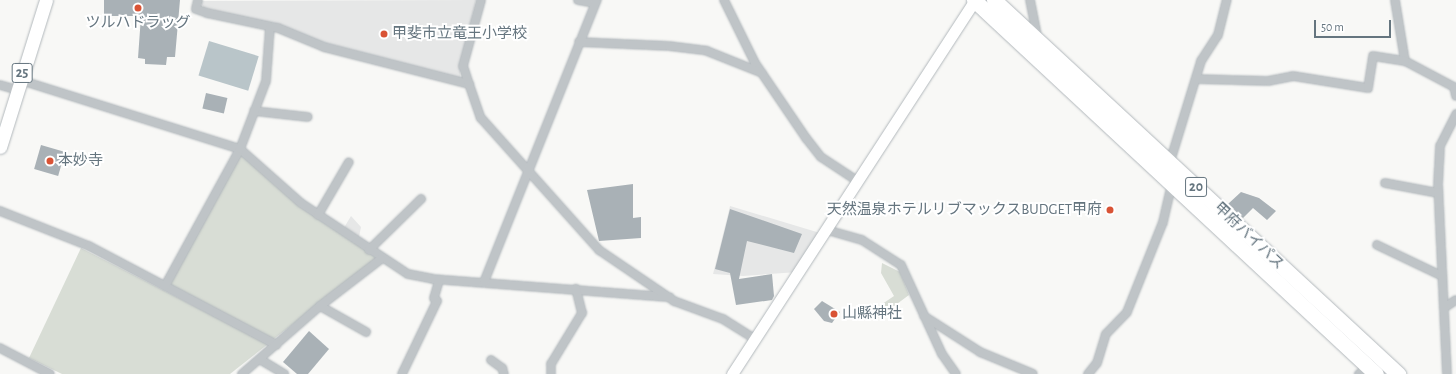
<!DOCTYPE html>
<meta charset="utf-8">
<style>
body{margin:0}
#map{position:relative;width:1456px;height:374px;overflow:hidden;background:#f8f8f6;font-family:"Alegreya Sans","Noto Sans JP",sans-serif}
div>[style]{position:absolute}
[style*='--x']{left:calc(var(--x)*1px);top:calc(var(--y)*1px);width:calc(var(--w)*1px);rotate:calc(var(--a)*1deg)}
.built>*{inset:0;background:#e6e7e7}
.green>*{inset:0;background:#d8ddd5}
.water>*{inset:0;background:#b9c5c9;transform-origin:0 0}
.building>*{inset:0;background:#a9b1b6;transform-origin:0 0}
.roads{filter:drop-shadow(0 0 1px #b2b8bc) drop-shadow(0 0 1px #b2b8bc)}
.street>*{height:8px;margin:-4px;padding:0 4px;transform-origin:4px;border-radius:4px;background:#bfc4c7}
.secondary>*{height:11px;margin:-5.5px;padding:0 5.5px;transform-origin:5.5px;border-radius:5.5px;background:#fff}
.primary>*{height:13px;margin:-6.5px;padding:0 6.5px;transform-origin:6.5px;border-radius:6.5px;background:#fff}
.highway>*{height:15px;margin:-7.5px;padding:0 7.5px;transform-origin:7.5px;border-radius:7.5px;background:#fff}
.dots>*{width:11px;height:11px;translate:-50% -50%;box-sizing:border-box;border:2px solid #fff;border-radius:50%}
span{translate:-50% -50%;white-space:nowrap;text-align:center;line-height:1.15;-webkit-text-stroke:4px #fff;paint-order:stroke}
.shield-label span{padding:1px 3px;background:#fff;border:1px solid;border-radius:3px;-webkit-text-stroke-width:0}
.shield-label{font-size:14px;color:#65757f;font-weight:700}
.poi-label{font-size:15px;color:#65757f}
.left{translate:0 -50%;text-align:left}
.right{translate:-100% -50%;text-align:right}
.street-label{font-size:15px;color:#65757f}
.scale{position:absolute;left:1314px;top:20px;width:77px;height:18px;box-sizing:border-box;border:2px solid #65757f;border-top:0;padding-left:5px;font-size:12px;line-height:14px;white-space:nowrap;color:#65757f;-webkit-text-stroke:3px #fff;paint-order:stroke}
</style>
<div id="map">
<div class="built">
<i style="clip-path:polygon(476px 0,460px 65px,460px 78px,322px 42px,279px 26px,204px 8px,200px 1px)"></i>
<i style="clip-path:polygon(730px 206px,820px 233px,798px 272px,743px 276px,713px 274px)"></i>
<i style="clip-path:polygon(351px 216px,361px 227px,359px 237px,342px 231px)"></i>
</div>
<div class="green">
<i style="clip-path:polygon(240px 151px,378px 259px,271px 341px,167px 285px)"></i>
<i style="clip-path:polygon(81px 248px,268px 344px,230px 374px,62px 374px,29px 358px)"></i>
<i style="clip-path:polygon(882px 263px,900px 272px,909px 295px,878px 318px,866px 319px,866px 315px,894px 296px,881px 273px)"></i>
</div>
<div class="water">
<i style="left:209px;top:41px;width:52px;height:36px;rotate:17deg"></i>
</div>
<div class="building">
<i style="clip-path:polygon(104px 0,180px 0,175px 57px,167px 57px,166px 65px,145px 64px,145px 59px,138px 58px,141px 16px,104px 16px)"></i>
<i style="left:206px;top:93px;width:22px;height:16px;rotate:13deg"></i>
<i style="left:41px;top:145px;width:25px;height:25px;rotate:16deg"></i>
<i style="clip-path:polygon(633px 184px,633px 218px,641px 217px,641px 238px,599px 241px,587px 190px)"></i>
<i style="clip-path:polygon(1241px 192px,1259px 198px,1276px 211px,1267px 220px,1253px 208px,1243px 218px,1228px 204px)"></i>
<i style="clip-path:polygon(730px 209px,802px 234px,794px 253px,747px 241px,739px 279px,772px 274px,774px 296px,772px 300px,736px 305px,730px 273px,715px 269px)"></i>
<i style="clip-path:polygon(822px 301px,840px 312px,832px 323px,824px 321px,814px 309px)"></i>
<i style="clip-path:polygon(309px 331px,329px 349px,308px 374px,297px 374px,283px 362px)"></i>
</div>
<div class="roads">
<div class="street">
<i style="--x:198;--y:0;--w:9;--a:103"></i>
<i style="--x:196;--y:9;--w:12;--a:20"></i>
<i style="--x:207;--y:13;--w:73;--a:11.9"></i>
<i style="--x:278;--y:28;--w:50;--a:22.4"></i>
<i style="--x:324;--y:47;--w:150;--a:14.3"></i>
<i style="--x:469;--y:84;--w:19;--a:-108"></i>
<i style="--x:463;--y:66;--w:68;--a:-74.7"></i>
<i style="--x:578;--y:0;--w:17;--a:10"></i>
<i style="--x:724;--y:0;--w:70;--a:63.8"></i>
<i style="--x:755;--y:63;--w:91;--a:55.8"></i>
<i style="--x:806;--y:138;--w:24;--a:52"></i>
<i style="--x:821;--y:157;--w:42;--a:33.3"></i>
<i style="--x:1030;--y:0;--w:41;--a:78.7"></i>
<i style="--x:1395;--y:0;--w:62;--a:80.7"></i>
<i style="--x:1405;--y:61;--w:55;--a:28"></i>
<i style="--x:1454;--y:87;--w:9;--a:77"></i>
<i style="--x:579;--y:42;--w:90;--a:2.5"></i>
<i style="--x:669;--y:46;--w:38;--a:7"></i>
<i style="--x:707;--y:51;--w:59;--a:21.8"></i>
<i style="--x:1196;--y:79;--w:72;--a:1.6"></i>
<i style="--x:1268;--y:81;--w:25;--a:-11"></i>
<i style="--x:1293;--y:76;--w:76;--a:9.1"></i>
<i style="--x:1368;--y:88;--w:32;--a:-81"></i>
<i style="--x:1373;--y:56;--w:32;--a:9"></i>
<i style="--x:20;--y:80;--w:231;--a:17.4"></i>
<i style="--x:240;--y:149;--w:81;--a:41.5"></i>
<i style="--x:301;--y:203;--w:128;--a:33.6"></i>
<i style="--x:408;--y:274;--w:25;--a:11"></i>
<i style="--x:433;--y:279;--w:237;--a:4.4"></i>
<i style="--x:469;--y:84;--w:36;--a:71"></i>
<i style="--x:481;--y:118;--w:177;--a:48.2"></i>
<i style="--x:599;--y:250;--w:91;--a:34.2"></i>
<i style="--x:674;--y:301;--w:52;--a:20.2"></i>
<i style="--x:723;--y:319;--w:36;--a:32"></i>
<i style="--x:0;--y:85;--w:18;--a:16"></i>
<i style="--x:254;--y:111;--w:54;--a:6.3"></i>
<i style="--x:1170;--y:162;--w:106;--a:-72.9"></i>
<i style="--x:1201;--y:61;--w:31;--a:-57"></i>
<i style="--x:1218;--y:35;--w:36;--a:-76"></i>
<i style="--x:1385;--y:183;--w:54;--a:10.7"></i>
<i style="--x:0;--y:211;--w:96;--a:21.5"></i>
<i style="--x:89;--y:246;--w:212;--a:27.8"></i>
<i style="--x:318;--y:215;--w:61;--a:-59.7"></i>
<i style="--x:827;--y:230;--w:36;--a:16"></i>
<i style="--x:862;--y:240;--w:46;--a:32.7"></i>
<i style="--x:901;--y:265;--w:98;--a:65.3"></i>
<i style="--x:942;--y:354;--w:24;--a:55"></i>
<i style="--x:1377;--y:245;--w:72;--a:25.5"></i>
<i style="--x:369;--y:250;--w:73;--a:-44.4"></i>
<i style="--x:484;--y:282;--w:304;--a:-68.2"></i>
<i style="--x:165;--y:286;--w:156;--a:-61.3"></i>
<i style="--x:240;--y:149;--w:73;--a:-69.1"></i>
<i style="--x:266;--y:81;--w:54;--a:-85.8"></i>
<i style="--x:320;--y:306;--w:53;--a:29.5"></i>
<i style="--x:1444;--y:308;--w:14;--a:-34"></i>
<i style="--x:924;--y:316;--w:67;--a:32.7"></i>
<i style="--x:980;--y:352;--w:57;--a:22.5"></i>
<i style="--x:0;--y:348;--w:56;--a:27.5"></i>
<i style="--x:261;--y:360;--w:27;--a:31"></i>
<i style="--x:491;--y:360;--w:14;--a:36"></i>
<i style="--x:502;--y:368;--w:6;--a:72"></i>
<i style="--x:242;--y:374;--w:103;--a:-41.1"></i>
<i style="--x:320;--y:306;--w:77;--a:-37.6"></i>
<i style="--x:402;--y:374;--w:81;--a:-64.4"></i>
<i style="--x:437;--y:301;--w:4;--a:-135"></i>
<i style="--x:434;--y:298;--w:19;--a:-74"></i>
<i style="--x:551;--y:374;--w:10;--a:-90"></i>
<i style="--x:551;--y:364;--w:60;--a:-58.7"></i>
<i style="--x:582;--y:313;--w:25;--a:-104"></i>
<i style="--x:1088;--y:374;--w:14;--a:-51"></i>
<i style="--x:1097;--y:363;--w:30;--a:-73"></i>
<i style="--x:1106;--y:334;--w:30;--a:-46"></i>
<i style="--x:1127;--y:312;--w:97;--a:-68.2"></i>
<i style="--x:1163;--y:222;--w:39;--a:-77"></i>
<i style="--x:1359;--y:374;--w:13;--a:-39"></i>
<i style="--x:1447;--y:374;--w:189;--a:-92.7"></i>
<i style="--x:1438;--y:185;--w:39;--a:-87"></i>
<i style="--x:1440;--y:146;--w:36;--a:-63"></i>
</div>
<div class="secondary">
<i style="--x:732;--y:374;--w:446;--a:-57"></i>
</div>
<div class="primary">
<i style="--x:0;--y:147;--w:154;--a:-72.6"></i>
</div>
<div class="highway">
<i style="--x:974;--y:0;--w:549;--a:42.93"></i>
<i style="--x:994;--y:0;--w:551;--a:42.79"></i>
</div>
</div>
<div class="dots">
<i style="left:138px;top:8px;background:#d95335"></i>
<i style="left:384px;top:34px;background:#d95335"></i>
<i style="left:50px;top:161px;background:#d95335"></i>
<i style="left:1110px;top:210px;background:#d95335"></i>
<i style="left:834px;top:314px;background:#d95335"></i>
</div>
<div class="shield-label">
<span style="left:22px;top:73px">25</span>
<span style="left:1196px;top:187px">20</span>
</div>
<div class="poi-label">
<span style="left:138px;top:23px">ツルハドラッグ</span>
<span class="left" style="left:392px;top:34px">甲斐市立竜王小学校</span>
<span class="left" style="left:58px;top:161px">本妙寺</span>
<span class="right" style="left:1102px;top:210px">天然温泉ホテルリブマックスBUDGET甲府</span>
<span class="left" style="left:842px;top:314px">山縣神社</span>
</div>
<div class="street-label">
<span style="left:1249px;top:236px;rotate:43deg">甲府バイパス</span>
</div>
<div class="scale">50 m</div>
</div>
